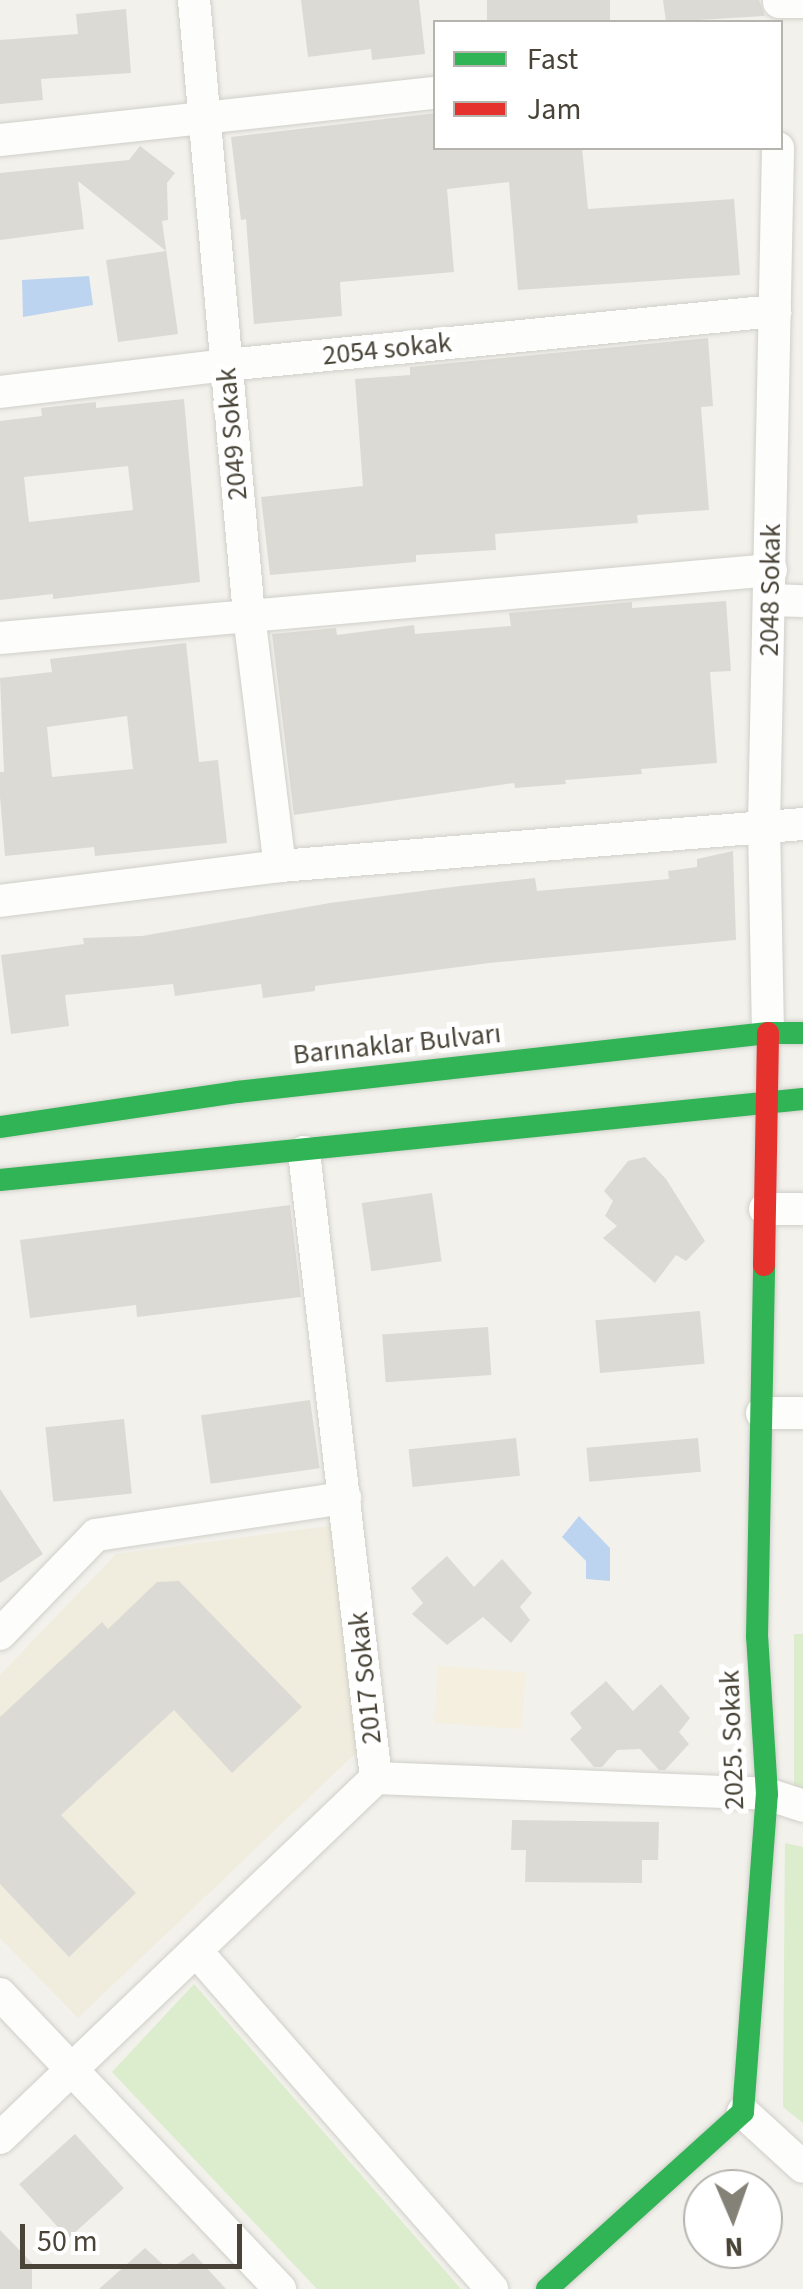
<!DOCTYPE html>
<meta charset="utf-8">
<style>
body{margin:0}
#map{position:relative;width:803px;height:2289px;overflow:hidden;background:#f2f1ec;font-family:"Source Sans 3",sans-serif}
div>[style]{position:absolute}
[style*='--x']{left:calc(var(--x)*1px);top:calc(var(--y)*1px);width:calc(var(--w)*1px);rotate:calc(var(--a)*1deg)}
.commercial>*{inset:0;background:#f4efdf;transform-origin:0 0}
.education>*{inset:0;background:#f0edde}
.green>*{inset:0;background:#dbedcc;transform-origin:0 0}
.water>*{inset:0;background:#bcd4f0}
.building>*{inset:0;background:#dcdad4;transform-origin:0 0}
.roads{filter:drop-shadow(0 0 2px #d0cfc9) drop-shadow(0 0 2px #d0cfc9)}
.street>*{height:32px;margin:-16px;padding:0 16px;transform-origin:16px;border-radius:16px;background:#fdfdfc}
.fast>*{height:22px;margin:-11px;padding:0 11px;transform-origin:11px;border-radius:11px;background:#30b455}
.jam>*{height:22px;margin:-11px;padding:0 11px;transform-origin:11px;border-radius:11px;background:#e5322d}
span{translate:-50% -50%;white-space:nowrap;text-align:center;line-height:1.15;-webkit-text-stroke:10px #fff;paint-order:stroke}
.street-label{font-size:28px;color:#494437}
.legend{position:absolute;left:433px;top:20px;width:350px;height:130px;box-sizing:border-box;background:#fff;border:2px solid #b6b4af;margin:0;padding:12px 18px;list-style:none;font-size:30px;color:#494437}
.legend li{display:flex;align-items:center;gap:20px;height:50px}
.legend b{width:50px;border:2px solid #b6b4af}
.north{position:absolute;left:683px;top:2169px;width:100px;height:100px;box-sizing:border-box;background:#fff;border:2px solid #b6b4af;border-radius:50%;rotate:178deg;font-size:28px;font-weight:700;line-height:40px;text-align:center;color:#494437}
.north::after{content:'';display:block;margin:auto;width:35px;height:45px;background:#848176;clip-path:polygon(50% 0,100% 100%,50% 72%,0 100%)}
.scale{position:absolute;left:20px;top:2224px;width:222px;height:45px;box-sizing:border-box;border:5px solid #494437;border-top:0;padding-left:12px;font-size:30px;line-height:35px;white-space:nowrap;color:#494437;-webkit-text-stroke:8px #fff;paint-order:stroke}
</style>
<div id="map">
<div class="commercial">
<i style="left:438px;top:1666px;width:88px;height:57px;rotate:4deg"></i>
</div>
<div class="education">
<i style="clip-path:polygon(336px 1525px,360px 1749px,78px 2018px,0 1938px,0 1675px,116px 1554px)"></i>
</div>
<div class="green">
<i style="left:794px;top:1634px;width:9px;height:155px"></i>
<i style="clip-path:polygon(785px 1843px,803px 1847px,803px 2123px,783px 2107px)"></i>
<i style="clip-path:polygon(194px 1984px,461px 2289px,317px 2289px,112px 2072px)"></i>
</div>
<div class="water">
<i style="clip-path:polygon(89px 276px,93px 305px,23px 317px,22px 280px)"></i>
<i style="clip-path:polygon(579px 1516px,610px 1548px,610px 1581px,586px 1579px,586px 1561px,562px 1537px)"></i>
</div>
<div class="building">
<i style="clip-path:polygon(301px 0,419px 0,425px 54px,372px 60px,371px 49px,308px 57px)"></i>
<i style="left:487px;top:0;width:123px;height:22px"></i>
<i style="clip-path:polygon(663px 0,759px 0,765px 16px,666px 22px)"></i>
<i style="clip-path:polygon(126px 9px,131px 73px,41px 79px,43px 100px,0 104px,0 40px,78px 34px,76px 14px)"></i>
<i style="clip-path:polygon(436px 113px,436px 148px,582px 148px,588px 209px,734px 199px,740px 275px,518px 290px,509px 182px,447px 189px,454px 272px,340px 282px,342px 316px,254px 324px,246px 219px,241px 220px,231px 137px)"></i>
<i style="clip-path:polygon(140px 146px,175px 173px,167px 183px,168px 220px,162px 221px,178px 334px,118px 342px,106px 260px,166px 251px,78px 181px,84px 229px,0 240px,0 173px,129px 160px)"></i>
<i style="clip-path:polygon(708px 338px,713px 406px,701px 407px,709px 510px,637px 515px,638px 523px,495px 534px,496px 550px,416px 555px,416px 562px,270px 575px,261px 497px,363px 486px,355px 379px,410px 375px,410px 367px)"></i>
<i style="clip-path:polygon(evenodd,184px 399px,200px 582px,53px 599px,53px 594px,0 600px,0 421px,42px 416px,41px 408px,96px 402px,96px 408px,184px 399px,128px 466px,133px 510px,29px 522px,24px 477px,128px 466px)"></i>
<i style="clip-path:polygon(726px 601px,731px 671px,710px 672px,717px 763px,641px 769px,642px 774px,565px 780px,566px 784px,515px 788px,514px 783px,294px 815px,272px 634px,336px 628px,337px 635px,414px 625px,415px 634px,511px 626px,509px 613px,632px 602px,632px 608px)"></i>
<i style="clip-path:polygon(evenodd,186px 643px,199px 762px,218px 760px,227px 843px,95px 856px,94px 847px,5px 856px,0 797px,0 772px,4px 772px,0 678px,52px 672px,50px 659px,186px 643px,127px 716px,133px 769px,52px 777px,47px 727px,127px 716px)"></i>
<i style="clip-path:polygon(733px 851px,736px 940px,489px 963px,315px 986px,315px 991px,263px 998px,261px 984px,175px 996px,173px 984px,65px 995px,69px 1026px,11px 1034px,1px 955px,84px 944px,83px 938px,142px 936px,330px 903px,460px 886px,535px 878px,537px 891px,669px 879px,668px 871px,697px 867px,697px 859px)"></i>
<i style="clip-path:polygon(645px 1157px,666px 1179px,705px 1241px,686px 1261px,676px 1255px,655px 1283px,603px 1238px,617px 1226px,605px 1216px,613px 1201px,604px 1191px,628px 1161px)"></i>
<i style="left:432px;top:1193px;width:69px;height:71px;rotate:82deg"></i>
<i style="clip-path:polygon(290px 1205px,301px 1297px,137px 1317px,136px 1305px,30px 1318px,20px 1240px)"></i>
<i style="left:700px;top:1311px;width:53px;height:105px;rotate:85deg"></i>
<i style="left:488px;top:1327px;width:48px;height:106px;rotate:86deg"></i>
<i style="left:310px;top:1400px;width:69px;height:110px;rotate:82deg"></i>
<i style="left:124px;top:1419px;width:75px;height:79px;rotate:84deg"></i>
<i style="left:516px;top:1438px;width:38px;height:108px;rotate:84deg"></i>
<i style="left:698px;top:1438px;width:34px;height:112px;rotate:85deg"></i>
<i style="clip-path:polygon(0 1489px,43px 1554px,0 1583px)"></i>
<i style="clip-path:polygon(447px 1556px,474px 1587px,502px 1559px,532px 1593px,520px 1607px,530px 1620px,511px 1643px,483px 1617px,447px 1645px,412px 1614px,423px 1603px,411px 1588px)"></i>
<i style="clip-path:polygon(179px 1581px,302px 1707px,232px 1773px,174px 1710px,61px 1815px,136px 1893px,69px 1957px,0 1884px,0 1717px,102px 1622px,108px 1629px,157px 1582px)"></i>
<i style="clip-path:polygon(606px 1681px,633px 1711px,661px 1684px,690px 1718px,679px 1732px,689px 1744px,665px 1770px,659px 1770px,640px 1749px,617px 1750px,602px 1767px,594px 1767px,570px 1739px,582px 1728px,570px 1713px)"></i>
<i style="clip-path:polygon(512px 1820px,659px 1822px,658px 1860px,642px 1860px,642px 1883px,525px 1882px,526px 1850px,511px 1850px)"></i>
<i style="left:75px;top:2134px;width:73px;height:75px;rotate:48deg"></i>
<i style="clip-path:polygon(0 2230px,32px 2263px,32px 2289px,0 2289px)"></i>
<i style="clip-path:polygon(145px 2248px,169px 2270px,193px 2253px,226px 2289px,99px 2289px)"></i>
</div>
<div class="roads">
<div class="street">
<i style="--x:194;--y:0;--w:617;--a:84.89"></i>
<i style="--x:249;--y:615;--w:253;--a:83"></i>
<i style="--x:779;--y:2;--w:24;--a:0"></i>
<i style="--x:0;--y:140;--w:439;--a:-6.2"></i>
<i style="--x:0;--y:392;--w:228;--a:-6.8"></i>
<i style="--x:226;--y:365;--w:552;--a:-5.62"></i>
<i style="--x:771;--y:600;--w:32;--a:2"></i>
<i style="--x:0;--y:638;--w:774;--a:-5.04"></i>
<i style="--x:0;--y:901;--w:282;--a:-7.1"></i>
<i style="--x:280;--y:866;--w:525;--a:-4.59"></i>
<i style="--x:768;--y:1033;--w:209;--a:-91.1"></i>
<i style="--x:764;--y:824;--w:676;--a:-88.81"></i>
<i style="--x:304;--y:1152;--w:630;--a:83.44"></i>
<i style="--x:376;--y:1778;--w:391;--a:2.3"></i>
<i style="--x:767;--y:1794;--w:38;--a:18"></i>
<i style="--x:765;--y:1209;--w:38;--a:0"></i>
<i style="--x:762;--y:1413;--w:41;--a:0"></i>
<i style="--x:0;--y:1634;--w:138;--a:-45.9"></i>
<i style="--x:96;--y:1535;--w:252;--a:-8.5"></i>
<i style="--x:197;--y:1952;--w:448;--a:48.8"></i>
<i style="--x:0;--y:1994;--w:407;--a:46.5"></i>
<i style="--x:743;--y:2112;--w:81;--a:42.5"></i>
<i style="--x:0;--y:2138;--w:521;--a:-43.75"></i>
</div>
<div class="fast">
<i style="--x:0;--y:1127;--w:240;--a:-8.4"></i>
<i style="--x:237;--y:1092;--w:534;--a:-6.34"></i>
<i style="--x:768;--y:1033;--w:35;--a:0"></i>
<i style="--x:0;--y:1180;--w:807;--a:-5.76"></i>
<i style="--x:547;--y:2289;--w:264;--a:-42.1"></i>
<i style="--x:743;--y:2112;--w:319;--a:-85.7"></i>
<i style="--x:767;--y:1794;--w:157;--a:-93.6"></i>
<i style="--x:757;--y:1637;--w:372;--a:-88.9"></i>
</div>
<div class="jam">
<i style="--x:764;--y:1265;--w:232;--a:-89"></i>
</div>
</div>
<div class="street-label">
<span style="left:387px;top:349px;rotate:-6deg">2054 sokak</span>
<span style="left:232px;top:434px;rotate:-95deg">2049 Sokak</span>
<span style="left:770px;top:590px;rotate:-89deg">2048 Sokak</span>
<span style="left:397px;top:1044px;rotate:-6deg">Barınaklar Bulvarı</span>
<span style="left:365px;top:1678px;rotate:-96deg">2017 Sokak</span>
<span style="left:732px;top:1740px;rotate:-92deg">2025. Sokak</span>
</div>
<ul class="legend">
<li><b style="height:12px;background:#30b455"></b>Fast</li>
<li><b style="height:12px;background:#e5322d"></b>Jam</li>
</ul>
<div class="north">N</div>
<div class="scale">50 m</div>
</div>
